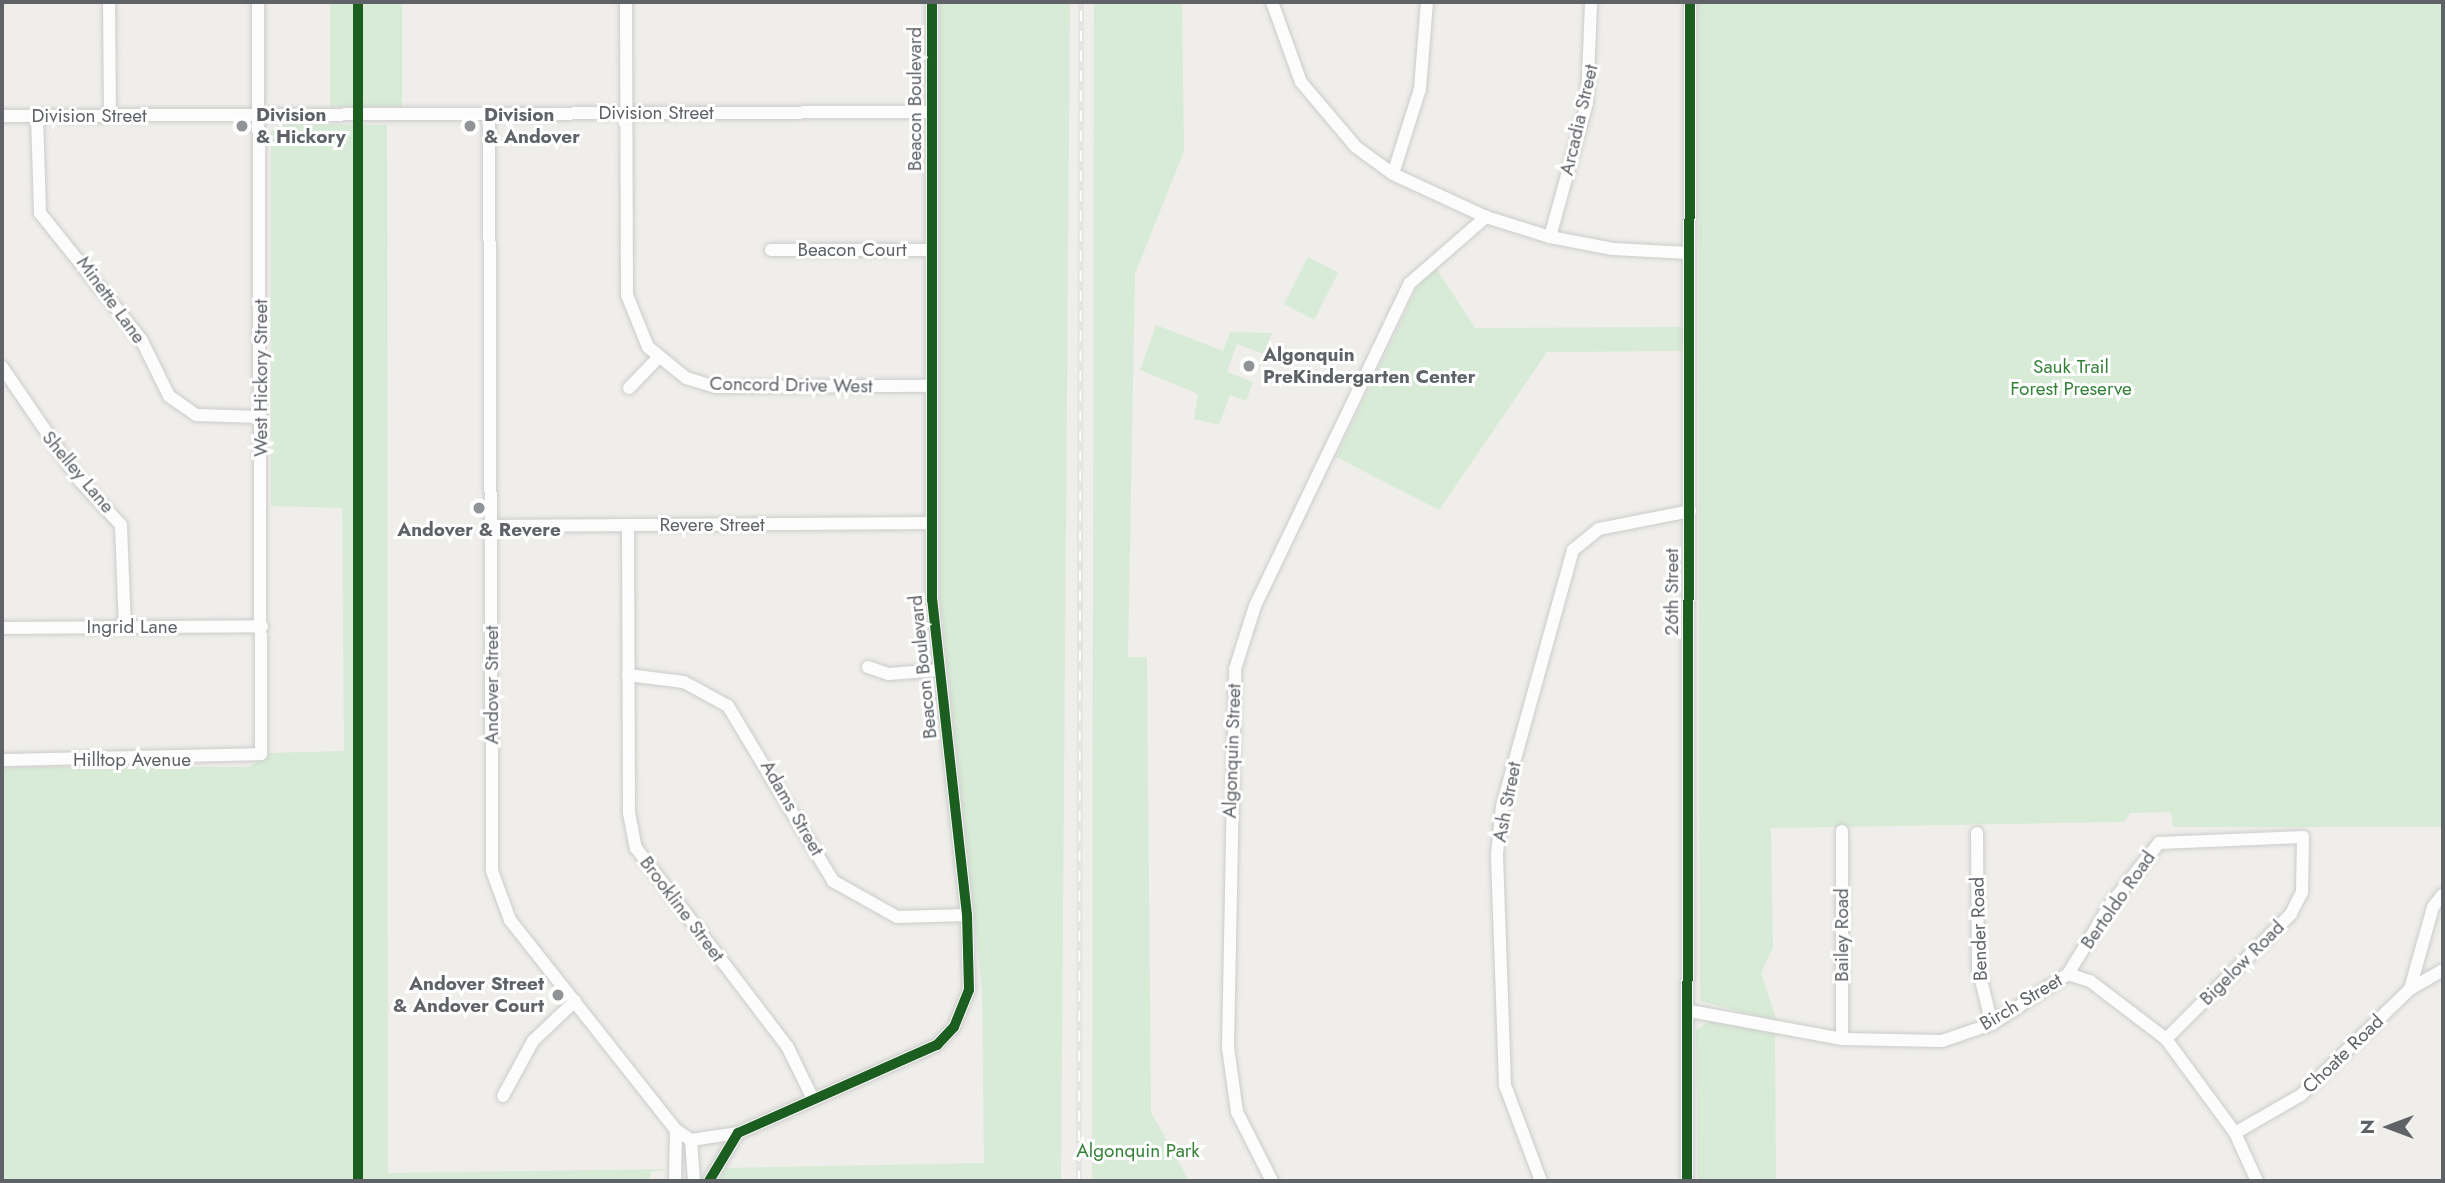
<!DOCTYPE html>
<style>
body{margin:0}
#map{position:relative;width:2445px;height:1183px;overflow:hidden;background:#efeeea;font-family:Jost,sans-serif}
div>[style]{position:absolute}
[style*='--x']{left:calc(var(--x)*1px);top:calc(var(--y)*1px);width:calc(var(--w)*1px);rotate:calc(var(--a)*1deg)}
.green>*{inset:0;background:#d8ebd6;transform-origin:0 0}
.roads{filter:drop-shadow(0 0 2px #cbcccc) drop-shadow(0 0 2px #cbcccc)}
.minor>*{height:12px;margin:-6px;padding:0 6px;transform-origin:6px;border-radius:6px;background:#fdfcfc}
.rail>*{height:6px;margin-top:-3px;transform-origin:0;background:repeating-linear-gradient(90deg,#fff 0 10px,#e4e4e4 0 20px);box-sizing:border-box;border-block:2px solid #e4e4e4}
.cycleway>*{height:10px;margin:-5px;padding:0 5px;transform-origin:5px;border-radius:5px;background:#1b5e20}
.dots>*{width:19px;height:19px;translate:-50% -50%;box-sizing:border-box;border:4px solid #fff;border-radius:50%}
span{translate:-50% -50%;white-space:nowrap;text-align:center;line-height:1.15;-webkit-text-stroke:6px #fff;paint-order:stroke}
.street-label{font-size:19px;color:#5f6368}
.poi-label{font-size:19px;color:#5f6368;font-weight:700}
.left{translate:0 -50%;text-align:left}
.right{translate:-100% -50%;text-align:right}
.park-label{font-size:19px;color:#348238}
.frame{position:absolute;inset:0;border:4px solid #5f6368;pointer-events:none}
.north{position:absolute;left:2354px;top:1092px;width:70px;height:70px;-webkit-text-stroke:5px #fff;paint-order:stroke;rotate:270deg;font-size:19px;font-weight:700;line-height:28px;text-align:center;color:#5f6368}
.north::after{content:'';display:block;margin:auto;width:24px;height:32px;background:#5f6368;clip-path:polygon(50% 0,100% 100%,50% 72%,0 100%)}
</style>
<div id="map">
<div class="green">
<i style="left:330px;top:2px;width:72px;height:105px"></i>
<i style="clip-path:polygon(940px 2px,1070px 2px,1061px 1181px,719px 1181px,724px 1168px,984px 1163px,982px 990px,940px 598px)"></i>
<i style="clip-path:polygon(1094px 2px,1182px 2px,1184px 151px,1135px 274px,1128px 657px,1147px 657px,1151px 1112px,1189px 1181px,1092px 1181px)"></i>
<i style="clip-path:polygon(1698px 2px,2443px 2px,2443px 827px,2173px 827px,2171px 812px,2130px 813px,2124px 822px,1771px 828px,1773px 948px,1761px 973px,1777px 1021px,1700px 1001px)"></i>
<i style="clip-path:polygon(281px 124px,387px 125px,388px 1173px,667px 1169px,651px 1172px,650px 1181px,2px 1181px,2px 767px,249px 767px,269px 753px,344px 751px,342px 508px,271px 506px,271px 131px)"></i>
<i style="left:1308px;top:257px;width:34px;height:53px;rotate:27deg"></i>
<i style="clip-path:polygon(1434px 265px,1475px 328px,1684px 327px,1684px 351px,1547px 352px,1439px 510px,1336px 457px,1418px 286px)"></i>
<i style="clip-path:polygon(1156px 325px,1223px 351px,1230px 332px,1272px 333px,1264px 354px,1237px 344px,1227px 372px,1253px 382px,1246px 401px,1230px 395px,1219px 425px,1194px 419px,1198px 394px,1140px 370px)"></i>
<i style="clip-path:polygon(1710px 1021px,1775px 1034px,1776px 1181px,1698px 1181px,1696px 1030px)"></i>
</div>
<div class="roads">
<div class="minor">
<i style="--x:109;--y:2;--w:114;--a:89.5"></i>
<i style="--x:626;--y:2;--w:293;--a:89.8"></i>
<i style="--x:627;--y:295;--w:56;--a:68"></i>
<i style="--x:648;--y:347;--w:49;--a:39.2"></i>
<i style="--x:686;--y:378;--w:31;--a:17"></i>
<i style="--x:716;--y:387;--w:216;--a:-0.3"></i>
<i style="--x:1272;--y:2;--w:85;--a:70.1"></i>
<i style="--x:1301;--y:82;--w:85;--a:49.8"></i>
<i style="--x:1356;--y:147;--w:46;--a:36.1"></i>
<i style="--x:1393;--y:174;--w:102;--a:24.8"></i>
<i style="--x:1486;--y:217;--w:67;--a:17.4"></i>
<i style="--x:1550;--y:237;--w:64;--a:10.8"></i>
<i style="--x:1613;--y:249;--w:76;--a:3"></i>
<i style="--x:489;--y:114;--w:757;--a:89.77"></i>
<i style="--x:492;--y:871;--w:52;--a:69.8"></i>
<i style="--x:510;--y:920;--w:268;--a:51.7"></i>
<i style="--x:676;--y:1130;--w:18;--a:34"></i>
<i style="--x:691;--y:1140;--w:48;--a:-8.5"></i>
<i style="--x:2;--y:116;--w:930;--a:-0.25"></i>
<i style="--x:37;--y:116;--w:97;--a:88.2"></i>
<i style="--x:40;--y:213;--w:161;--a:51.3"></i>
<i style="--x:141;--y:339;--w:64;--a:63.8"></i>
<i style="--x:169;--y:396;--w:33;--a:35"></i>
<i style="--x:196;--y:415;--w:65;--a:1.8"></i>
<i style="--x:1393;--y:174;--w:89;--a:-72.4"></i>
<i style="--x:1420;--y:89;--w:87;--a:-85.4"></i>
<i style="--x:1550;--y:237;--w:139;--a:-74.6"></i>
<i style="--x:1587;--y:103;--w:101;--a:-87.7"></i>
<i style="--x:771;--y:250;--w:161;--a:0"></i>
<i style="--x:2;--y:367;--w:138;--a:55.6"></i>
<i style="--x:80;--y:481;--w:60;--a:47"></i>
<i style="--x:121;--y:525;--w:103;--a:87.8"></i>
<i style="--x:629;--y:388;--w:42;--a:-46"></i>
<i style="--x:492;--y:526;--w:440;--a:-0.4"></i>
<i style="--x:628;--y:526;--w:287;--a:89.8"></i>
<i style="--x:629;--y:813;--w:36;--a:79"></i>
<i style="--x:636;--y:848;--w:249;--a:52.7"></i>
<i style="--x:787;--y:1046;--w:59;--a:63.9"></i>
<i style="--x:2;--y:628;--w:260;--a:-0.4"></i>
<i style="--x:868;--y:667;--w:21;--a:19"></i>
<i style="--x:888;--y:674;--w:52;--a:-4.4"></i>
<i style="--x:628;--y:675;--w:56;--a:7.1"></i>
<i style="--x:684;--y:682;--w:50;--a:28.6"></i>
<i style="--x:728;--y:706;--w:204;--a:59"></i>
<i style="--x:833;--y:881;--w:73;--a:29.4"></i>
<i style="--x:897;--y:917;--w:70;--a:-1.6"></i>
<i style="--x:2;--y:760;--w:259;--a:-1.3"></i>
<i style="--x:261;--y:754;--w:752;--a:-90.23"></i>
<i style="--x:1842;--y:831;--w:208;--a:90"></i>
<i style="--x:1977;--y:833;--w:135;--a:89.6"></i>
<i style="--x:1978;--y:968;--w:58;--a:76"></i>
<i style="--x:2068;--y:974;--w:23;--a:18"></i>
<i style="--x:2090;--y:981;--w:96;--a:37.3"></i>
<i style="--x:2166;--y:1039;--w:117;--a:53.7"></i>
<i style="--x:2235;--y:1133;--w:53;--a:65.4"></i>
<i style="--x:2410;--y:989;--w:85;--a:-74.3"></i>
<i style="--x:2433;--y:907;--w:16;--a:-52"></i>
<i style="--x:1690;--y:1011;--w:155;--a:10.4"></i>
<i style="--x:1842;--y:1039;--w:100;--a:1.1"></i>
<i style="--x:1942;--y:1041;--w:53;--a:-18.8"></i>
<i style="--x:1992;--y:1024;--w:91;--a:-33.3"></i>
<i style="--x:2068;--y:974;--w:81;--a:-58.7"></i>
<i style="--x:2110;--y:905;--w:79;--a:-51.7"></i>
<i style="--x:2159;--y:843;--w:144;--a:-2.4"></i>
<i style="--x:2303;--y:837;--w:55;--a:91"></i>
<i style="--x:2302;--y:892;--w:25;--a:117"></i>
<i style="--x:2291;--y:914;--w:177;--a:135"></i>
<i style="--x:503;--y:1096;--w:63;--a:-61.4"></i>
<i style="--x:533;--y:1041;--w:58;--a:-43.6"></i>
<i style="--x:2235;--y:1133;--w:76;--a:-29.9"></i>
<i style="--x:2301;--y:1095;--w:152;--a:-44.2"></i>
<i style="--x:2410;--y:989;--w:38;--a:-30"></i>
<i style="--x:691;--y:1140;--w:41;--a:85.8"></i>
<i style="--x:675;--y:1181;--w:51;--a:-88.9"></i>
<i style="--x:709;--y:1181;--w:56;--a:-58.9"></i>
<i style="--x:738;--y:1133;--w:218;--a:-23.9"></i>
<i style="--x:937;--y:1045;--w:25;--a:-47"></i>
<i style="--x:954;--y:1027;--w:40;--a:-68"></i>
<i style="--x:969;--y:990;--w:75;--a:-91.5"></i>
<i style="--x:967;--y:915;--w:317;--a:-96.3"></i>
<i style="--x:932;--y:600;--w:598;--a:-90"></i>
<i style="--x:1272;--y:1181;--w:77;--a:-116.9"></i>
<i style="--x:1237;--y:1112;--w:66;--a:-97.9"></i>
<i style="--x:1228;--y:1047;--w:378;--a:-88.9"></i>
<i style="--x:1235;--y:669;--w:66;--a:-72.4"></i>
<i style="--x:1255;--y:606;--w:358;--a:-64.4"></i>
<i style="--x:1410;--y:283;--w:101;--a:-41"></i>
<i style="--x:1541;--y:1181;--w:103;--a:-110.6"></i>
<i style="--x:1505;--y:1085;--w:231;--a:-92"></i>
<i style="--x:1497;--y:854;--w:48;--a:-84.1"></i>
<i style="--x:1502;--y:806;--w:266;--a:-74.5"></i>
<i style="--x:1573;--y:550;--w:33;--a:-39"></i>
<i style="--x:1599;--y:529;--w:93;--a:-11.2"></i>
<i style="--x:1687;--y:1181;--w:1179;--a:-89.85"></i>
</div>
</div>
<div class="rail">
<i style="--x:1079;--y:1181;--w:1179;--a:-89.9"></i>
</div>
<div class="cycleway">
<i style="--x:358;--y:1181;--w:1179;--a:-90"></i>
<i style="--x:709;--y:1181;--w:56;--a:-58.9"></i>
<i style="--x:738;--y:1133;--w:218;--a:-23.9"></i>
<i style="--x:937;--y:1045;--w:25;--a:-47"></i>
<i style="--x:954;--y:1027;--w:40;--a:-68"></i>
<i style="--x:969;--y:990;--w:75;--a:-91.5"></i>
<i style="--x:967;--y:915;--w:317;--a:-96.3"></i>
<i style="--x:932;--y:600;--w:598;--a:-90"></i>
<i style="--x:1687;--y:1181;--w:1179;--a:-89.85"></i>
</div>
<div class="dots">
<i style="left:242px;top:126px;background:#919496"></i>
<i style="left:470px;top:126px;background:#919496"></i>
<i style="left:1249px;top:366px;background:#919496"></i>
<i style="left:479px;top:508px;background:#919496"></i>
<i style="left:558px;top:995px;background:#919496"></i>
</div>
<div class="street-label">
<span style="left:915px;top:99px;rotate:-90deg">Beacon Boulevard</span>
<span style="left:656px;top:113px">Division Street</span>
<span style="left:89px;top:116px">Division Street</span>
<span style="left:1579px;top:120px;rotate:-77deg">Arcadia Street</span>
<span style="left:852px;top:250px">Beacon Court</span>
<span style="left:111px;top:300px;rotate:54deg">Minette Lane</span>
<span style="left:261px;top:378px;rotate:-90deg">West Hickory Street</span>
<span style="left:791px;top:385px;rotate:1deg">Concord Drive West</span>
<span style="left:78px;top:472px;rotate:50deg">Shelley Lane</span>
<span style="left:712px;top:525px">Revere Street</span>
<span style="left:1672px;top:592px;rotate:-90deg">26th Street</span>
<span style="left:132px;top:627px">Ingrid Lane</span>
<span style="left:923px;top:667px;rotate:-96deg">Beacon Boulevard</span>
<span style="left:492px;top:685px;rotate:-90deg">Andover Street</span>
<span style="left:1232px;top:751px;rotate:-88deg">Algonquin Street</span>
<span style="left:132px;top:760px">Hilltop Avenue</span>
<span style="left:1507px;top:802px;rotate:-79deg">Ash Street</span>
<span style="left:792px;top:808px;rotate:60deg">Adams Street</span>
<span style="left:2118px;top:900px;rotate:-55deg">Bertoldo Road</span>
<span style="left:682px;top:909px;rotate:53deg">Brookline Street</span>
<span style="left:1979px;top:929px;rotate:-92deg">Bender Road</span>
<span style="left:1842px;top:935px;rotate:-90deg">Bailey Road</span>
<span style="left:2242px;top:963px;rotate:-45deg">Bigelow Road</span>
<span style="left:2021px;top:1002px;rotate:-31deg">Birch Street</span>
<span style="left:2343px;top:1054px;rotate:-44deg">Choate Road</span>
</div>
<div class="poi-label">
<span class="left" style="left:256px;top:126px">Division<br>&amp; Hickory</span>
<span class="left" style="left:484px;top:126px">Division<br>&amp; Andover</span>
<span class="left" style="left:1263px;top:366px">Algonquin<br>PreKindergarten Center</span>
<span style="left:479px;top:530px">Andover &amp; Revere</span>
<span class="right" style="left:544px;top:995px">Andover Street<br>&amp; Andover Court</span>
</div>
<div class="park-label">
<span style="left:2071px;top:378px">Sauk Trail<br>Forest Preserve</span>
<span style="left:1138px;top:1151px">Algonquin Park</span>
</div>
<div class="frame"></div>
<div class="north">N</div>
</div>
